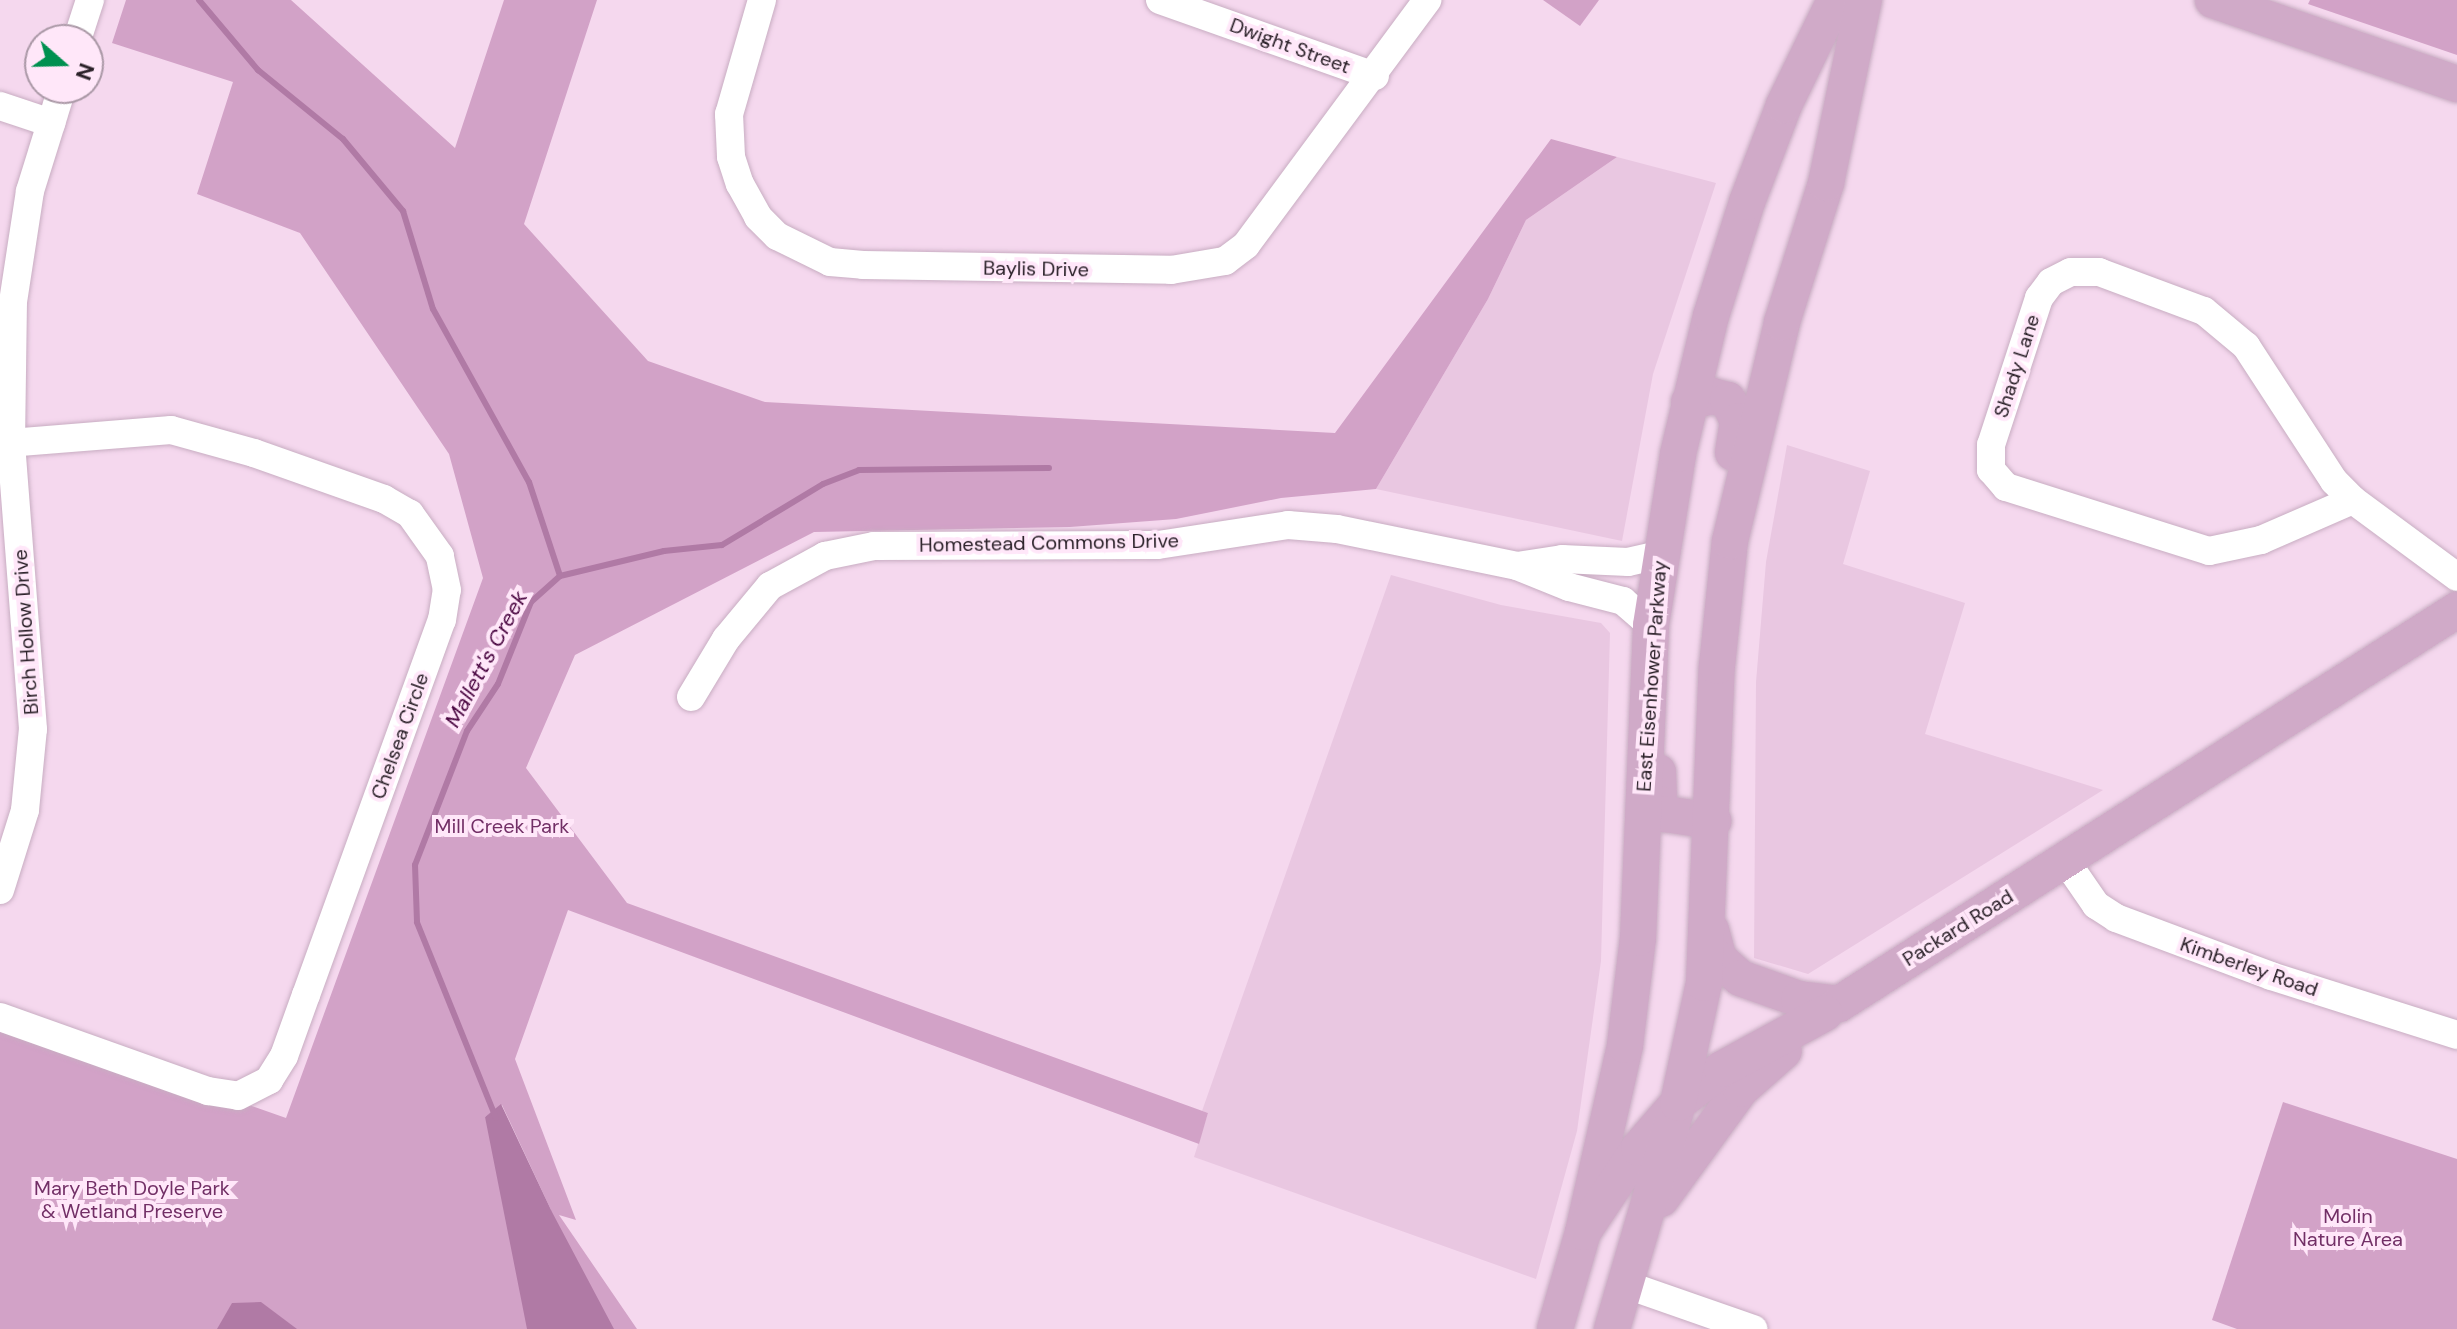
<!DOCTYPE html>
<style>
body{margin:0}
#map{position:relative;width:2457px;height:1329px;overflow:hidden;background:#f5d8ee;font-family:"DM Sans",sans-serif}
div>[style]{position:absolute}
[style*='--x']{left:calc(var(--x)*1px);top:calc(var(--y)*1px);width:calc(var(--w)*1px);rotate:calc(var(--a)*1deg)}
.built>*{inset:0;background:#e9c7e1}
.green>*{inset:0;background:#d2a2c7}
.water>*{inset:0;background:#b07aa5}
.stream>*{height:6px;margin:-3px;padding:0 3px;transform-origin:3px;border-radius:3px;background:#b07aa5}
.roads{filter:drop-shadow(0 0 2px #c8adc2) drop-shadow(0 0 2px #c8adc2)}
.minor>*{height:28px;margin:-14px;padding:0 14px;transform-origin:14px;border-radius:14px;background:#fff}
.major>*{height:36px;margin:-18px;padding:0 18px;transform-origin:18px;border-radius:18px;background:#d0aac8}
span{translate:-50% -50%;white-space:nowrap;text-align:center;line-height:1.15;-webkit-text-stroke:8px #ffe7f9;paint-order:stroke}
.street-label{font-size:20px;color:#2b2129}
.park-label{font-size:20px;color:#722f66}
.water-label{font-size:22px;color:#4a0641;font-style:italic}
.north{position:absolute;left:24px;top:24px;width:80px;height:80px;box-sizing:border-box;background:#ffe7f9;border:2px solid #aa98a6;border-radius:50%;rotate:110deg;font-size:22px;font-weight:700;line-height:32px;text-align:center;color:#2b2129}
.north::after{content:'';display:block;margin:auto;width:28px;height:36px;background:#009050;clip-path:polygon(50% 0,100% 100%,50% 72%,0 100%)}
</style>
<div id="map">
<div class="built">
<i style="clip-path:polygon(1617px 157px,1716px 183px,1653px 374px,1622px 541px,1376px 489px,1488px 299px,1526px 220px)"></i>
<i style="clip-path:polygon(1787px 445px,1870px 471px,1843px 564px,1965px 603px,1925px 734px,2103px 790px,1808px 974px,1754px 958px,1756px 682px,1766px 562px)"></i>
<i style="clip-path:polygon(1391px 575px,1501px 605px,1601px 623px,1610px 633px,1601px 961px,1577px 1131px,1536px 1279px,1194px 1157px,1208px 1113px,1202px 1111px)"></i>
</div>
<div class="green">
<i style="clip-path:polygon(evenodd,126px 0,291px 0,455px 148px,504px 0,597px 0,524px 224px,648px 361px,765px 402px,1335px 433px,1551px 139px,1617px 157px,1526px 220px,1488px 299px,1376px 489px,1281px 498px,1176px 519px,1070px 527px,814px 532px,575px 655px,526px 768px,627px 903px,1208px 1113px,1199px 1144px,568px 910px,515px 1059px,576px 1220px,559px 1215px,637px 1329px,0 1329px,0 1017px,286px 1118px,483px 578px,449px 454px,300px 233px,197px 194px,233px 82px,112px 43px,126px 0,502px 1105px,551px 1210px,551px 1211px,485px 1117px,502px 1105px)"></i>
<i style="clip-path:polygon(1543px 0,1599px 0,1580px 26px)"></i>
<i style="clip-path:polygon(2310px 0,2457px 0,2457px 55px,2308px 4px)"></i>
<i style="clip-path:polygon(2283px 1102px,2457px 1159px,2457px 1329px,2237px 1329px,2212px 1320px)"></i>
</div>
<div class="water">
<i style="clip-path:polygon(501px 1104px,552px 1212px,614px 1329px,527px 1329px,485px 1117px)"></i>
<i style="clip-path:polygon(261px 1302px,297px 1329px,217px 1329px,232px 1303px)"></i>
</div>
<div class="stream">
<i style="--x:199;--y:0;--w:92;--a:49.9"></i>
<i style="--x:258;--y:70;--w:109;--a:39.1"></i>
<i style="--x:343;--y:139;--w:94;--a:50.2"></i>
<i style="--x:403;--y:211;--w:102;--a:73"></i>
<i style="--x:433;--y:309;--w:198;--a:61"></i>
<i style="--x:529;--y:482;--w:99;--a:71.7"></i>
<i style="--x:496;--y:1118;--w:211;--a:-112"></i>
<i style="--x:417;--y:922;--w:57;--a:-92"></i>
<i style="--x:415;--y:865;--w:144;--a:-68.8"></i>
<i style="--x:467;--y:731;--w:56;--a:-56.6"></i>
<i style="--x:498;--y:684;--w:88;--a:-68.1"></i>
<i style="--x:531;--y:602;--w:39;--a:-42"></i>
<i style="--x:560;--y:576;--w:107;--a:-13.5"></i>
<i style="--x:664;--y:551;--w:58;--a:-5.9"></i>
<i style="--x:722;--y:545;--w:118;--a:-31.1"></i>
<i style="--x:823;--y:484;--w:39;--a:-21"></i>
<i style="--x:859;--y:470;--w:190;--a:-0.6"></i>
</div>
<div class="roads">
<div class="minor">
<i style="--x:762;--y:0;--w:119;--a:106.1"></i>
<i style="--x:729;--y:114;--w:43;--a:87.3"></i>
<i style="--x:731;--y:157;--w:28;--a:72"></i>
<i style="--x:740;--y:184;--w:38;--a:61"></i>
<i style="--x:758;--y:217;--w:27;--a:45"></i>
<i style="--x:777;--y:236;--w:59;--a:26.1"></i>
<i style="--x:830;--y:262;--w:33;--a:5"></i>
<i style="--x:863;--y:265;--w:308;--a:0.9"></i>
<i style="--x:1171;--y:270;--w:55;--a:-9.5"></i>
<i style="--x:1225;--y:261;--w:26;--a:-37"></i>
<i style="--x:1246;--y:245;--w:305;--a:-53.5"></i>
<i style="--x:1160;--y:0;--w:228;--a:19.5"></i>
<i style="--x:77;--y:40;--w:42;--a:-72"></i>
<i style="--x:0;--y:106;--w:54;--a:18.4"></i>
<i style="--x:2353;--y:500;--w:100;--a:156.5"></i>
<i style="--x:2261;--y:540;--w:53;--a:168.1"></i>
<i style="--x:2209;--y:551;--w:213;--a:-162.5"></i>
<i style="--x:2006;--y:487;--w:23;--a:-131"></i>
<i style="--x:1991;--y:470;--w:25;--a:-90"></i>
<i style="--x:1991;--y:445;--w:155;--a:-71.9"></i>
<i style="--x:2039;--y:298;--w:20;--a:-53"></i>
<i style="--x:2051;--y:282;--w:22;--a:-27"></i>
<i style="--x:2071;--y:272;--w:28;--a:0"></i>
<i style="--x:2099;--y:272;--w:112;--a:20.4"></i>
<i style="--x:2204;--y:311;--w:55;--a:39.8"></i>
<i style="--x:2246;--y:346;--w:161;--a:56.9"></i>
<i style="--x:2334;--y:481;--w:27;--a:45"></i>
<i style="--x:2353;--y:500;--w:129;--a:36.5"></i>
<i style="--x:1517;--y:566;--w:46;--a:-8.8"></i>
<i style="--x:1562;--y:559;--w:66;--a:2.6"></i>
<i style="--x:1628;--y:562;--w:32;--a:-13"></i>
<i style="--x:691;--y:697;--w:68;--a:-58.9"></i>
<i style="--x:726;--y:639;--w:69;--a:-50.3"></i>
<i style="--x:770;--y:586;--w:63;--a:-28.6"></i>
<i style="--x:825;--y:556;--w:50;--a:-11.5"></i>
<i style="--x:874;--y:546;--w:284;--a:-0.2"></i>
<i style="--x:1158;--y:545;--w:132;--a:-8.7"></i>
<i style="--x:1288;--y:525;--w:49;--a:4.7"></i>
<i style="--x:1337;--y:529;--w:184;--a:11.6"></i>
<i style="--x:1517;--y:566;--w:56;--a:22"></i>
<i style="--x:1569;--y:587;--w:56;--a:14.5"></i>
<i style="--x:1623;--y:601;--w:37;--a:41"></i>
<i style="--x:2065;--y:860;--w:55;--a:55.4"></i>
<i style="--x:2096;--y:905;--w:24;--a:33"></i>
<i style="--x:2116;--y:918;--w:165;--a:20.5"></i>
<i style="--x:2271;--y:976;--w:195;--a:17.6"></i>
<i style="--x:0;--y:890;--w:84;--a:-72.6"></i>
<i style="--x:25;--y:810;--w:81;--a:-84.4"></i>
<i style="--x:33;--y:729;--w:287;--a:-94.4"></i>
<i style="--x:11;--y:443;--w:141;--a:-89.2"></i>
<i style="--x:13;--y:302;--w:112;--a:-81.3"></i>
<i style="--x:30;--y:191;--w:108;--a:-72.7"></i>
<i style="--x:0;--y:1017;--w:221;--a:19.6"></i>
<i style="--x:208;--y:1091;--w:30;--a:9"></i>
<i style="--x:238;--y:1096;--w:35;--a:-27"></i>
<i style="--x:269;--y:1080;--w:28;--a:-58"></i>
<i style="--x:284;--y:1056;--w:65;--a:-70.2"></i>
<i style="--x:306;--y:995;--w:399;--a:-70.1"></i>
<i style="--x:442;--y:620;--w:30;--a:-81"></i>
<i style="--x:447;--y:590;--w:35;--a:-102"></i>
<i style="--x:440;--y:556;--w:52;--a:-125.5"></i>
<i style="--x:410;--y:514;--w:30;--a:-150"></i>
<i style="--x:384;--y:499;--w:138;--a:-160.5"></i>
<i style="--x:254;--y:453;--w:86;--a:-164.5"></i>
<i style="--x:171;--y:430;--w:161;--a:175.4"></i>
<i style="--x:1624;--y:1284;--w:137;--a:19.2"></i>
</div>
<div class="major">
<i style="--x:2213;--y:0;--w:258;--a:19"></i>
<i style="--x:1689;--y:402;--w:24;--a:-15"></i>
<i style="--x:1712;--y:396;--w:16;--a:14"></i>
<i style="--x:1728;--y:400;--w:23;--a:65"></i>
<i style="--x:1738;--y:421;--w:32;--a:99"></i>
<i style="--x:1658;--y:772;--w:32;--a:88"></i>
<i style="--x:1659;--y:804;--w:12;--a:59"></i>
<i style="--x:1665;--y:814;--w:49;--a:8.3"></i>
<i style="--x:1711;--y:930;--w:30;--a:75"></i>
<i style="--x:1719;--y:959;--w:28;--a:42"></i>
<i style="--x:1740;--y:978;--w:63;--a:19.6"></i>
<i style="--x:1799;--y:999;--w:40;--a:7.1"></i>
<i style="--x:1839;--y:1004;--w:733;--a:-32.52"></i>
<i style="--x:1661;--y:1199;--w:136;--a:-54"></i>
<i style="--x:1741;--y:1089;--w:57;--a:-41.5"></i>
<i style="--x:1583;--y:1232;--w:192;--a:-77.3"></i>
<i style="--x:1625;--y:1045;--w:108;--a:-83.1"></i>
<i style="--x:1638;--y:938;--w:313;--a:-87.6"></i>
<i style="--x:1651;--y:625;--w:173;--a:-81"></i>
<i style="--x:1678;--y:454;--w:142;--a:-76.6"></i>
<i style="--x:1711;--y:316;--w:120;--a:-72.5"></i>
<i style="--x:1747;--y:202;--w:104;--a:-69.1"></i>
<i style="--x:1784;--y:105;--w:117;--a:-64.1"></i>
<i style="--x:1555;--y:1329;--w:101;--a:-73.9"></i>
<i style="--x:1583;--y:1232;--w:101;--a:-56.3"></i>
<i style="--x:1639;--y:1148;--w:60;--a:-49.1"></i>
<i style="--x:1678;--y:1103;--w:56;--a:-37.7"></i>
<i style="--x:1722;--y:1069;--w:117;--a:-28.5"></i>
<i style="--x:1612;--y:1329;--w:235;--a:-73.7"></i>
<i style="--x:1678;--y:1103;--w:123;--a:-77.8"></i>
<i style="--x:1704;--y:983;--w:317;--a:-87.7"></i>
<i style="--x:1717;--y:666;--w:126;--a:-84.1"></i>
<i style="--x:1730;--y:541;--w:225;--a:-76.6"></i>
<i style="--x:1782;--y:322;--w:146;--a:-72.4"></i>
<i style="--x:1826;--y:183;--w:187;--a:-78.3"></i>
</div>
</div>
<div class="street-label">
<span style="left:1290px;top:46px;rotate:20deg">Dwight Street</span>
<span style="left:1036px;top:269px;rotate:1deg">Baylis Drive</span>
<span style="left:2017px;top:366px;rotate:-72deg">Shady Lane</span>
<span style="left:1049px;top:543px;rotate:-1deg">Homestead Commons Drive</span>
<span style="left:26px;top:632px;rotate:-94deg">Birch Hollow Drive</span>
<span style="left:1652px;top:676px;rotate:-86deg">East Eisenhower Parkway</span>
<span style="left:400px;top:736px;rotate:-70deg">Chelsea Circle</span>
<span style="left:1958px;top:928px;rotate:-32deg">Packard Road</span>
<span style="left:2249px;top:967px;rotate:19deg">Kimberley Road</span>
</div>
<div class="park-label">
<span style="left:502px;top:826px">Mill Creek Park</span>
<span style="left:132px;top:1200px">Mary Beth Doyle Park<br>&amp; Wetland Preserve</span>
<span style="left:2348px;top:1228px">Molin<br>Nature Area</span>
</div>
<div class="water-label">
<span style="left:486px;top:659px;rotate:-62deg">Mallett's Creek</span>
</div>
<div class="north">N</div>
</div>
